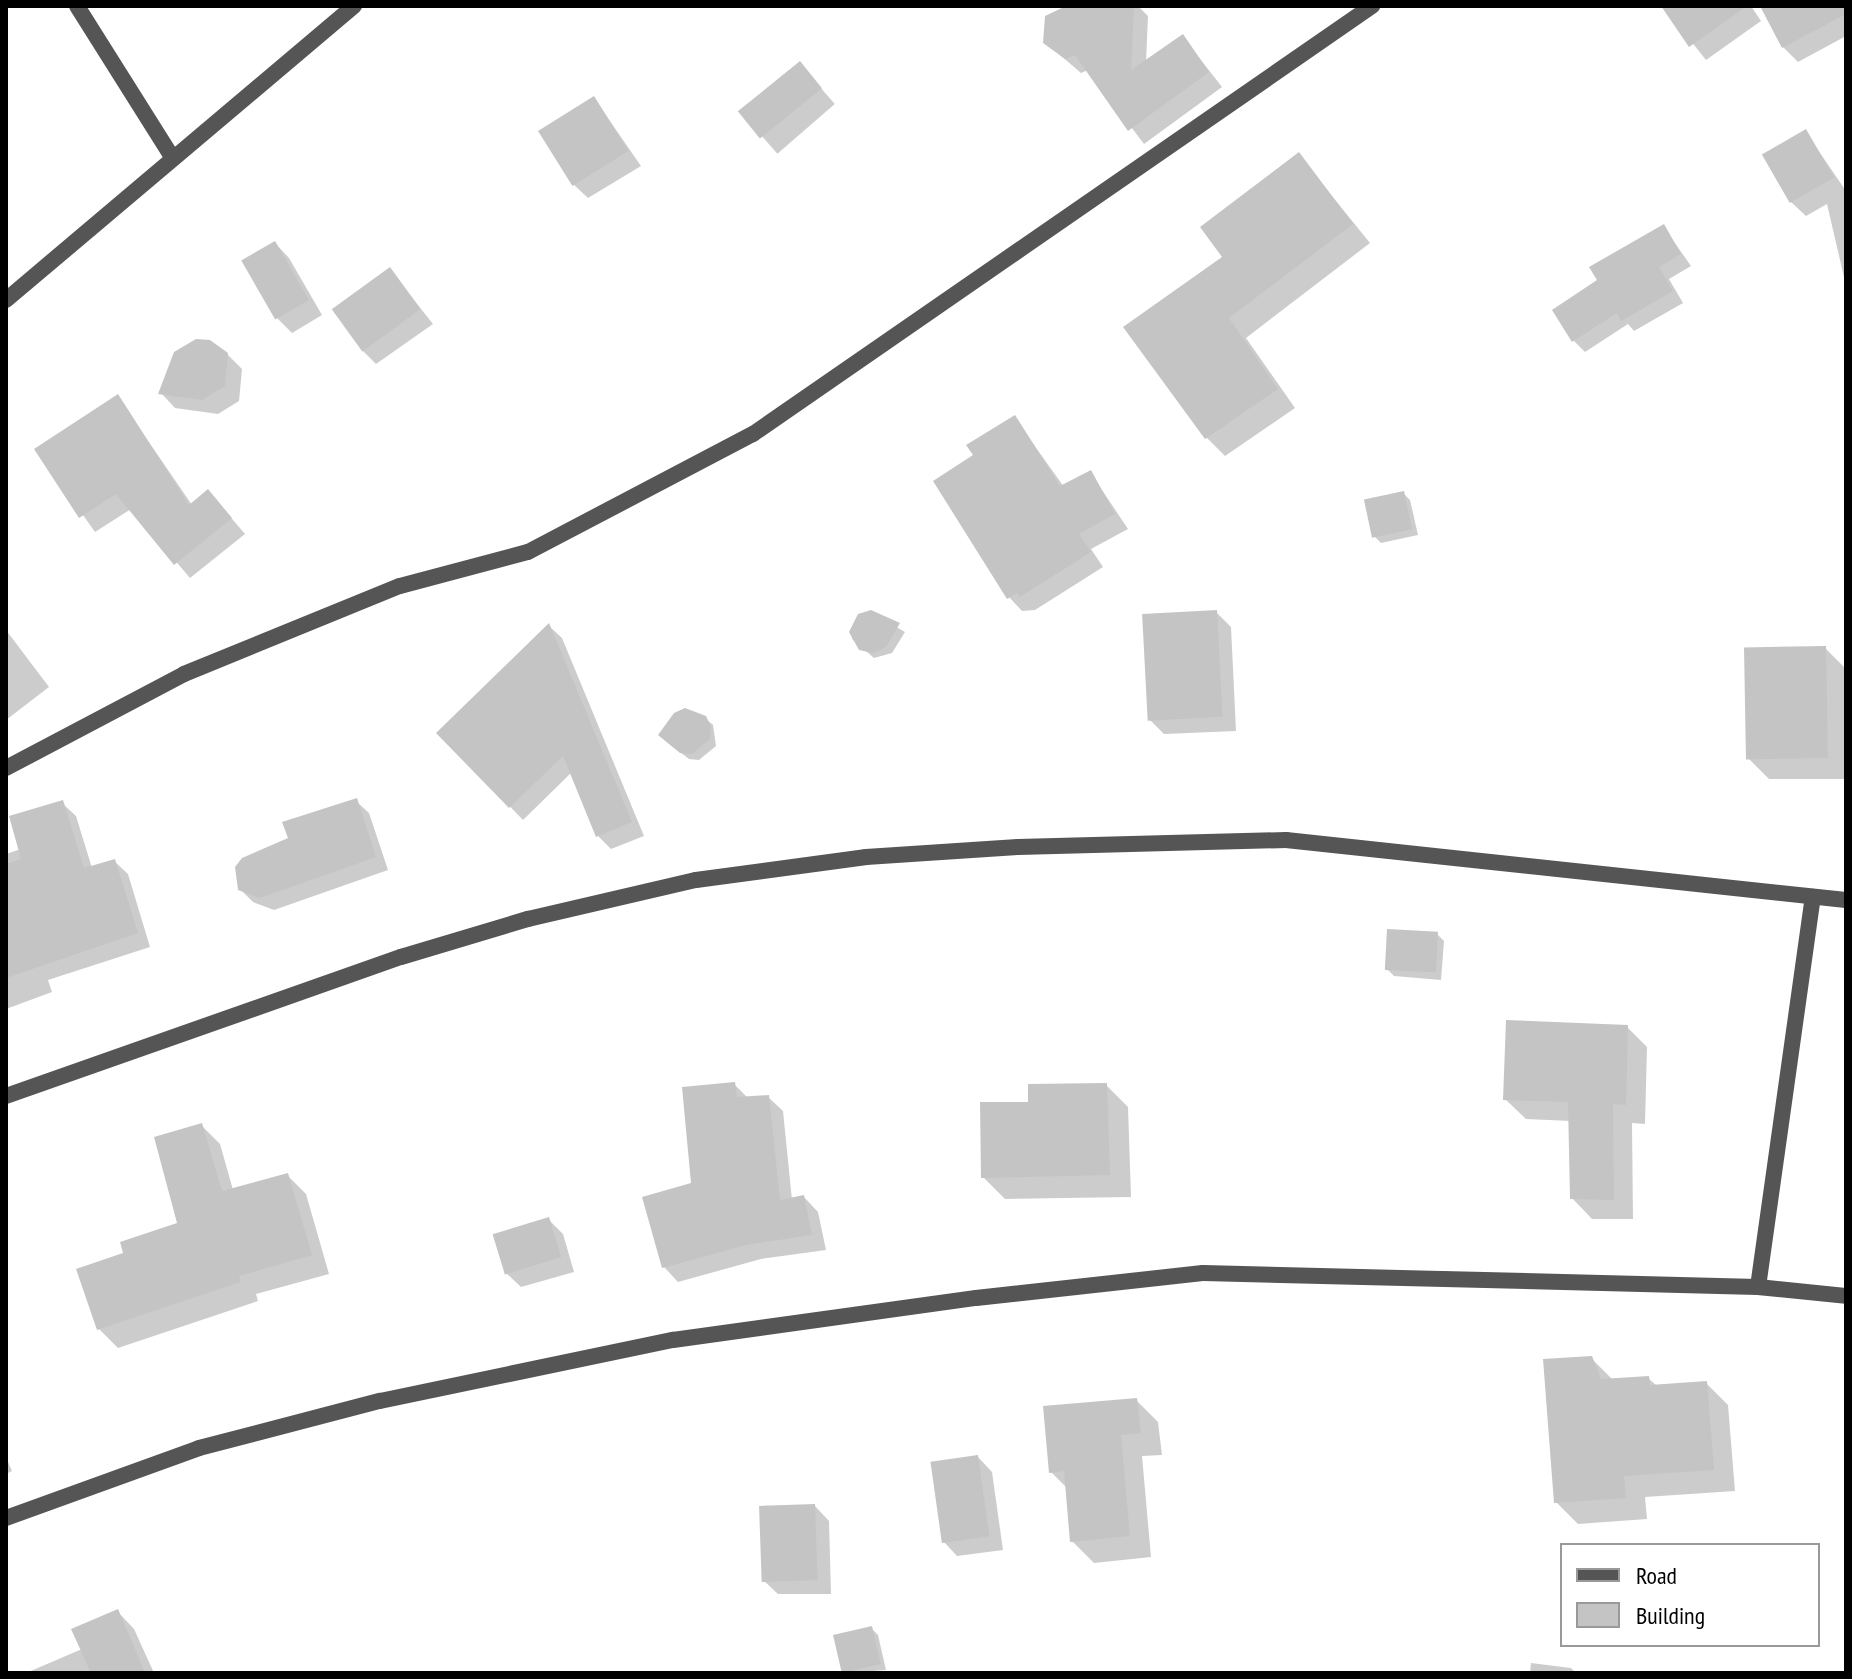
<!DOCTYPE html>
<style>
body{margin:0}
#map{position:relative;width:1852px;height:1679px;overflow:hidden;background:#fff;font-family:"PT Sans Narrow",sans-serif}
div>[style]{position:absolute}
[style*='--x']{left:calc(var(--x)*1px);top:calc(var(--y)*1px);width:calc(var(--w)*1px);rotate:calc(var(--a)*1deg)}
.shadow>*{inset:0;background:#0003;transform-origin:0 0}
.building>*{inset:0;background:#c4c4c4;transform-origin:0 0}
.service>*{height:16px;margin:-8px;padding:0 8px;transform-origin:8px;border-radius:8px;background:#555}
.minor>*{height:16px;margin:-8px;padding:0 8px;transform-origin:8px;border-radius:8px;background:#555}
.tertiary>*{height:16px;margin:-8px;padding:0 8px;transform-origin:8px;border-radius:8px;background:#555}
span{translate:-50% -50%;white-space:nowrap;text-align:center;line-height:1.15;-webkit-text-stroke:6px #fff;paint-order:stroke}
.frame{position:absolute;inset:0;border:8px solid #000;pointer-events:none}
.legend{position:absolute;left:1560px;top:1543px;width:260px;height:104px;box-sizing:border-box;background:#fff;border:2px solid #999;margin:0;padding:10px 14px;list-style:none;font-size:24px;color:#000}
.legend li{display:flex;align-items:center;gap:16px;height:40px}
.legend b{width:40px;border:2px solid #999}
</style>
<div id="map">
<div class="shadow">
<i style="clip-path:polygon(1071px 6px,1138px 6px,1148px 16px,1146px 62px,1183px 37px,1222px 87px,1144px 144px,1088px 70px,1081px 73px,1045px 42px)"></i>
<i style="clip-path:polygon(1663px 6px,1751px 6px,1761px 21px,1706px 60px)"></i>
<i style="clip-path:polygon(1762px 6px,1846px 6px,1846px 36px,1798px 62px,1783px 47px)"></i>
<i style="left:800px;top:64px;width:53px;height:76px;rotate:49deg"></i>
<i style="clip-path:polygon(594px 98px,641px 166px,588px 198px,573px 184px)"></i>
<i style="clip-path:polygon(1805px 131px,1846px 191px,1846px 286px,1827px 204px,1806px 216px,1791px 202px)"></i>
<i style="clip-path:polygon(1298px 154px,1370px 243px,1246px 338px,1295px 408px,1225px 456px,1206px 437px,1225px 258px)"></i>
<i style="clip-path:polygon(1663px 226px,1691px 266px,1669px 279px,1683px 303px,1634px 331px,1628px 324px,1585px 352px,1574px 341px,1600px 281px)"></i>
<i style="clip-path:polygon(275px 243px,289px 258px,322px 315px,292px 333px,277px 318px)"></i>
<i style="clip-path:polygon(390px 270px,433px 324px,376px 364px,361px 349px)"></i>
<i style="clip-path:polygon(227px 354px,242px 369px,239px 401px,218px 414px,175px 408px,161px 393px)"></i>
<i style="clip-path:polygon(118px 397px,192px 505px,222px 507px,245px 534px,190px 578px,131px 509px,95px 532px,37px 450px)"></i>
<i style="clip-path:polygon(1014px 417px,1064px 487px,1090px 472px,1128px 529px,1091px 549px,1103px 567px,1035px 610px,1022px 611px,1009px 597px,975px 456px)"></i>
<i style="clip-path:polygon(1403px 493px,1410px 500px,1418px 535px,1381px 543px,1374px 536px)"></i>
<i style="clip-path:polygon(871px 612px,905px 632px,892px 653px,874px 658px,852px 639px,855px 620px)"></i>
<i style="clip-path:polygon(1216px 612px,1231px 627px,1236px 731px,1164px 734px,1149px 719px)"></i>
<i style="clip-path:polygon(549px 626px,562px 638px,644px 836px,611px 849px,598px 836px,572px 772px,523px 820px,439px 733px)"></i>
<i style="clip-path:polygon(6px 630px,49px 687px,6px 720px)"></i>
<i style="clip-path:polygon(1825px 648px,1846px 669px,1846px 779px,1769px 779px,1747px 757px)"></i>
<i style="clip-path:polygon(705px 718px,713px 725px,716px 746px,699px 760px,689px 759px,667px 742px)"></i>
<i style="clip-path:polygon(356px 801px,369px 813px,388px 870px,274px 910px,253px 902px,240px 889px,290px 839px)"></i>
<i style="clip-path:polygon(62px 803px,76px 816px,92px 868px,114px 861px,128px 874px,150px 947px,48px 980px,52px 992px,6px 1009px,6px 854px,21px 849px)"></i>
<i style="clip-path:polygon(1437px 934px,1444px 941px,1441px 980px,1394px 976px,1387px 969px)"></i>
<i style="clip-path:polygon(1627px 1027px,1647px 1047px,1645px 1124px,1632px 1123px,1633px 1219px,1592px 1219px,1572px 1198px,1571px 1121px,1526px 1119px,1505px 1099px)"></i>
<i style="clip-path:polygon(734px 1084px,748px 1098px,768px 1097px,783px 1111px,792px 1200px,804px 1197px,818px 1212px,826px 1250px,761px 1259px,678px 1282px,664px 1267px)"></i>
<i style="clip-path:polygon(1106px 1085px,1128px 1107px,1131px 1197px,1005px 1199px,983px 1177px,1030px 1104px)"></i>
<i style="clip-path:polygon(201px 1125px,220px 1144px,233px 1190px,287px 1175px,306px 1194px,329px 1274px,256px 1294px,258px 1301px,118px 1348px,99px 1329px,79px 1270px,126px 1254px,179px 1224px)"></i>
<i style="clip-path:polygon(548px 1219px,563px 1234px,574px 1272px,521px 1287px,506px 1273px)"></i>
<i style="clip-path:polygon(1591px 1358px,1613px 1380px,1648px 1378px,1657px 1386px,1706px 1383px,1728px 1405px,1735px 1491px,1645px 1497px,1647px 1519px,1578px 1524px,1556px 1502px)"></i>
<i style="clip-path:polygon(1136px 1400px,1158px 1422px,1162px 1455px,1142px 1456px,1151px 1557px,1094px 1563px,1072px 1541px,1067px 1488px,1051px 1472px)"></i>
<i style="clip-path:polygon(6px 1457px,12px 1471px,6px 1474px)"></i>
<i style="clip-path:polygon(978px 1457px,992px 1472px,1003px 1550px,957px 1556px,943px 1541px)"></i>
<i style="clip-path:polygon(815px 1506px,829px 1521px,831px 1594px,778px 1594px,763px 1580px)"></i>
<i style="clip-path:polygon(117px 1611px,134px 1629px,154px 1673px,26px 1673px,82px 1649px)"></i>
<i style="clip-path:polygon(872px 1629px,878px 1635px,886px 1670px,845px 1673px)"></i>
<i style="clip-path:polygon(1531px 1663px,1571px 1668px,1576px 1673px,1530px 1673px)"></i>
</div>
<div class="building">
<i style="clip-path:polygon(1066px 6px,1134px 6px,1131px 70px,1183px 34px,1209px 72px,1128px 131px,1075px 55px,1065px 59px,1043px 43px,1045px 16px)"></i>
<i style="clip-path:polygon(1661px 6px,1747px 6px,1689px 47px)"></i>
<i style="clip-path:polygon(1760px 6px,1846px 6px,1846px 14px,1782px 48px)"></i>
<i style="left:800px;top:61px;width:35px;height:80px;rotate:51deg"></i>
<i style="left:594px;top:96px;width:65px;height:66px;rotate:58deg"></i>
<i style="left:1806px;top:129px;width:56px;height:51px;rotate:60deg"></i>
<i style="clip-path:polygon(1299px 152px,1353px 224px,1229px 318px,1278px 389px,1205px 439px,1123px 327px,1222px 257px,1200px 227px)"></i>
<i style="clip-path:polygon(1664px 224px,1681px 254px,1659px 267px,1673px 291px,1621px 321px,1617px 313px,1572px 342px,1552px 310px,1597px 280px,1589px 267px)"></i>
<i style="left:275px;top:241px;width:68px;height:39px;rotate:60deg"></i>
<i style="left:390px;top:267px;width:52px;height:72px;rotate:54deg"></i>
<i style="clip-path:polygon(196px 339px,210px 340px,228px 353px,225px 386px,202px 400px,158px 394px,174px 352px)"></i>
<i style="clip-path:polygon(118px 394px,189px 505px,208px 489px,232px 518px,174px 565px,116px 494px,79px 518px,34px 449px)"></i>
<i style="clip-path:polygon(1015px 415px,1060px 486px,1091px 470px,1115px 514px,1079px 534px,1091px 552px,1020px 597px,1017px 593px,1007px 599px,933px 481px,973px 455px,966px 445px)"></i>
<i style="left:1404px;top:491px;width:39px;height:41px;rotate:78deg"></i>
<i style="clip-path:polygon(871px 610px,900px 623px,886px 647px,873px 653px,859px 650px,849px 632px,858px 614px)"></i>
<i style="left:1217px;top:610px;width:107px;height:75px;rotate:87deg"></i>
<i style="clip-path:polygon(549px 623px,632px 822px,596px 837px,563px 756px,509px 808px,436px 733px)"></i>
<i style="left:1826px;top:646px;width:112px;height:82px;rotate:89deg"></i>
<i style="clip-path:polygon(685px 708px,706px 716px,711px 727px,710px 739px,692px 754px,680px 753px,658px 735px,674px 713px)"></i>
<i style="clip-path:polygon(357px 798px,376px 857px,260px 898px,238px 890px,235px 867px,242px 858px,288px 838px,282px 822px)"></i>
<i style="clip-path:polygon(63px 800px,84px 868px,115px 859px,138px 933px,6px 978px,6px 864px,21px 859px,9px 816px)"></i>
<i style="left:1387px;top:929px;width:51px;height:41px;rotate:3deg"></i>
<i style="clip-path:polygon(1506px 1020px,1628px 1025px,1626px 1105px,1613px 1104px,1614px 1200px,1570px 1199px,1568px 1102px,1503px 1100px)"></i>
<i style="clip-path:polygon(735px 1082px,737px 1097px,769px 1095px,780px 1200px,804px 1195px,812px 1235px,746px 1245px,662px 1268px,642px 1197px,691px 1183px,682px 1087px)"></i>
<i style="clip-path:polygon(1107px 1083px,1110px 1175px,981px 1178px,980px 1102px,1028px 1102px,1028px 1084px)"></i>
<i style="clip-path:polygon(202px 1123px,222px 1191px,288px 1173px,312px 1255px,239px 1276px,241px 1282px,97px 1330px,76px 1269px,123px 1253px,120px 1242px,177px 1223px,154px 1137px)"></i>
<i style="left:549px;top:1217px;width:42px;height:59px;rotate:73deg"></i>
<i style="clip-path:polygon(1592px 1356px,1601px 1379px,1649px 1376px,1650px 1385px,1707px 1381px,1714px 1470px,1624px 1476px,1626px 1498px,1554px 1503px,1543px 1359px)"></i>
<i style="clip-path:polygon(1137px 1398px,1141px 1433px,1121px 1435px,1130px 1536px,1070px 1542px,1064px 1471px,1049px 1473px,1043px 1406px)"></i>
<i style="left:978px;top:1455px;width:82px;height:48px;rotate:82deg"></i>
<i style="left:815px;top:1504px;width:76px;height:56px;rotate:88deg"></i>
<i style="clip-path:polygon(118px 1609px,145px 1673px,91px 1673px,71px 1629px)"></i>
<i style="left:872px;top:1626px;width:39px;height:40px;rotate:77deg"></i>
</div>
<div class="service">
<i style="--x:1758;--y:1287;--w:394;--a:-82"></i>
<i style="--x:6;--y:1518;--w:205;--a:-19.9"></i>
<i style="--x:199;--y:1448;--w:187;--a:-14.6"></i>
<i style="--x:380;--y:1401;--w:299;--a:-11.8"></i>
<i style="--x:673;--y:1340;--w:306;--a:-7.9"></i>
<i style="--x:976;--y:1298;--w:228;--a:-6.3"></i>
<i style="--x:1203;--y:1273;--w:555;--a:1.44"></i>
<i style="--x:1758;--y:1287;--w:88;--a:5.8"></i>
</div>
<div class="minor">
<i style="--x:77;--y:6;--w:176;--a:57.8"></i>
<i style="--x:6;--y:768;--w:201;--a:-27.8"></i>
<i style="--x:184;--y:674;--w:233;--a:-22.2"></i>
<i style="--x:400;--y:586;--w:132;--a:-14.9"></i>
<i style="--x:528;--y:552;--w:254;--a:-27.7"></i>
<i style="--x:753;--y:434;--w:753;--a:-34.66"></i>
<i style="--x:6;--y:1096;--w:419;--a:-19.4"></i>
<i style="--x:401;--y:957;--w:133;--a:-16.7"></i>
<i style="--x:528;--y:919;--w:172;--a:-13.1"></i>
<i style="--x:696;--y:880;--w:172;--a:-7.7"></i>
<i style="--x:866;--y:857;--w:152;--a:-3.8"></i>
<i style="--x:1018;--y:847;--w:268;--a:-1.5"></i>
<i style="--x:1286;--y:840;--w:563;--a:6.12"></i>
</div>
<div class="tertiary">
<i style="--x:6;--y:300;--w:456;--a:-40.2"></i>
</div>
<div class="frame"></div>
<ul class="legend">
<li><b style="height:10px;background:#555"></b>Road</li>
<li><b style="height:22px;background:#c4c4c4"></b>Building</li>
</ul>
</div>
